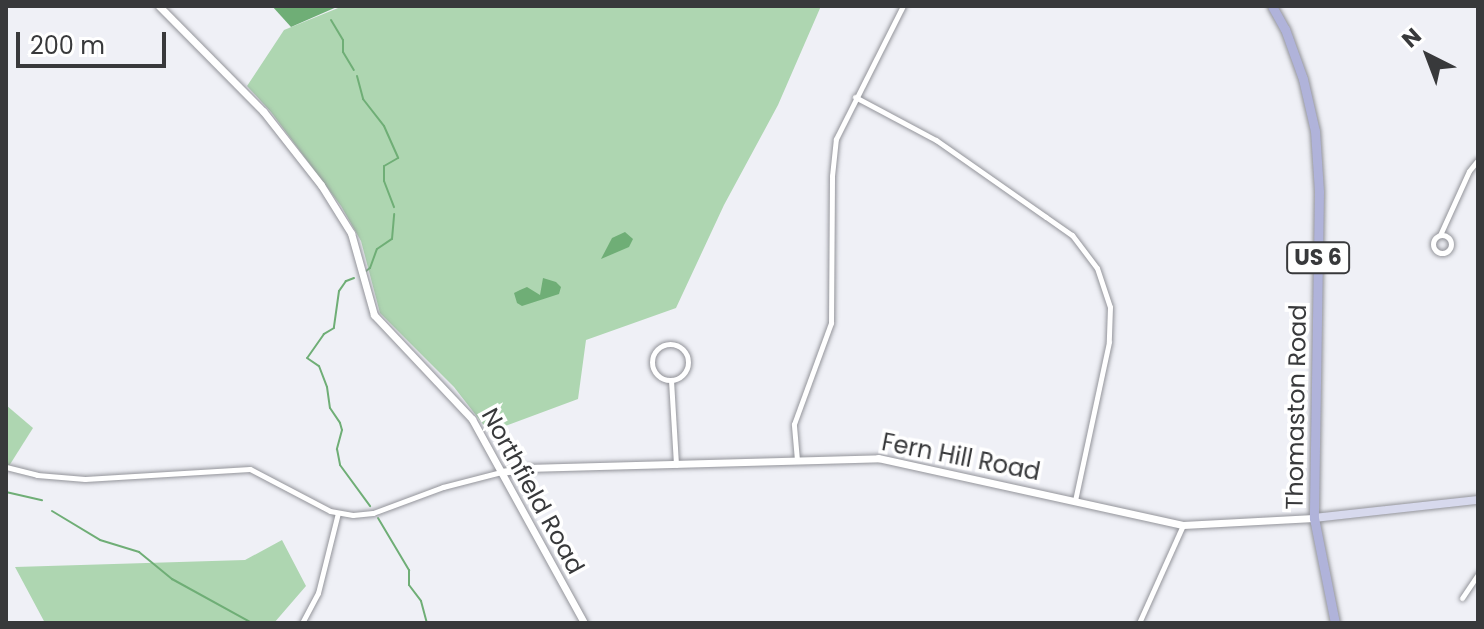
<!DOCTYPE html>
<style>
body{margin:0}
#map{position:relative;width:1484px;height:629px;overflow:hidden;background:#eff0f6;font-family:Poppins,sans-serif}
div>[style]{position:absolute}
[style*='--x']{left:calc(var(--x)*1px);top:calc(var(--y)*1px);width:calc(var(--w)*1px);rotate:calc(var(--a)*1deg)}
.green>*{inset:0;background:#aed6b1}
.water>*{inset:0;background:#6fae76}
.stream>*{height:2px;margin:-1px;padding:0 1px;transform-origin:1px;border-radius:1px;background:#6fae76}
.roads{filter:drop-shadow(0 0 2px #93949a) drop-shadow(0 0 2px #93949a)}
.minor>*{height:5px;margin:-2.5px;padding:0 2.5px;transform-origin:2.5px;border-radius:2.5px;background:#fff}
.minor>.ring{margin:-2.5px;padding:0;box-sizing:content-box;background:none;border:5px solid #fff;border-radius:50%}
.tertiary>*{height:7px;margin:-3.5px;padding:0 3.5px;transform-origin:3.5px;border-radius:3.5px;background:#fff}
.secondary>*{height:8px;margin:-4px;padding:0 4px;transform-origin:4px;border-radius:4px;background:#d7d9ed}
.primary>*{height:9px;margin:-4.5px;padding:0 4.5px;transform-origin:4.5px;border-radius:4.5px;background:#b0b3da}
span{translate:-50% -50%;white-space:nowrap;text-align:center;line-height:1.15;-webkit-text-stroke:7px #fff;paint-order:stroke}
.shield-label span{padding:2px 6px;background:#fff;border:2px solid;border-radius:6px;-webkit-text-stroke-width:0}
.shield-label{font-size:22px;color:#38393b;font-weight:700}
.street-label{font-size:24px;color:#38393b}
.frame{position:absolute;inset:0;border:8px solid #38393b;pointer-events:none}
.north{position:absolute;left:1388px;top:16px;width:80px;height:80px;-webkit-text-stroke:6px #fff;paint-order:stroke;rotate:318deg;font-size:22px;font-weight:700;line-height:32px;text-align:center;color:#38393b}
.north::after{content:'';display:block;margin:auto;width:28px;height:36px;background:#38393b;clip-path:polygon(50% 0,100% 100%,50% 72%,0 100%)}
.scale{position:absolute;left:16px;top:32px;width:150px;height:36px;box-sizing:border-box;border:4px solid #38393b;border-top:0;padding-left:10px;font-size:24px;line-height:28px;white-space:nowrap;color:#38393b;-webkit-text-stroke:6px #fff;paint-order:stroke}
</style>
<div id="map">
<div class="green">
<i style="clip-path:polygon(343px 6px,821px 6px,778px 105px,724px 205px,676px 308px,586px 340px,578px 399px,489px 432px,454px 387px,380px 313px,361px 241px,341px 206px,271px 112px,247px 86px,284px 30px)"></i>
<i style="clip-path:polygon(6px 405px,33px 428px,9px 466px,6px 465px)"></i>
<i style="clip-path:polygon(282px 540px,306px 586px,274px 623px,45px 623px,15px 567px,245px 560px)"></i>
</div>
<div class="water">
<i style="clip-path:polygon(272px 6px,339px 6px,291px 27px)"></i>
<i style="clip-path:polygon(625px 232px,633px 239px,629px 247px,601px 259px,612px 238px)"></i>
<i style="clip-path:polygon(543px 278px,556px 282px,561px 287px,559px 294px,522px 306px,517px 303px,514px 293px,520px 290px,527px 287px,540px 295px)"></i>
</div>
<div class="stream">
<i style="--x:331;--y:20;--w:23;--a:59"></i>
<i style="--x:343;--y:40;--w:12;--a:90"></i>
<i style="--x:343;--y:52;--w:21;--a:59"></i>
<i style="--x:357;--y:76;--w:24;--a:75"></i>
<i style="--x:363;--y:99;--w:34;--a:52"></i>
<i style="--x:384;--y:126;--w:35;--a:66"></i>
<i style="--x:398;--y:158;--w:16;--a:150"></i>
<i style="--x:384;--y:166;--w:15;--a:90"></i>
<i style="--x:384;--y:181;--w:28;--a:69"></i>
<i style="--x:366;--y:271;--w:5;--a:-37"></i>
<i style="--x:370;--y:268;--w:20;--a:-70"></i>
<i style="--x:377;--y:249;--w:18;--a:-34"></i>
<i style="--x:392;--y:239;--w:25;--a:-85"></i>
<i style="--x:354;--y:278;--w:9;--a:159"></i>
<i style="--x:346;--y:281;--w:12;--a:125"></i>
<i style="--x:339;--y:291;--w:37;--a:98"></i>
<i style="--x:334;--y:328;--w:12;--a:149"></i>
<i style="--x:324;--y:334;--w:29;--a:125"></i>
<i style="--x:307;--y:358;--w:14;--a:34"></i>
<i style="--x:319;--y:366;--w:22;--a:69"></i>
<i style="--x:327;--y:387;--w:21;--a:82"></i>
<i style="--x:330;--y:408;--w:18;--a:56"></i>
<i style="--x:340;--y:423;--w:7;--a:74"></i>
<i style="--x:342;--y:430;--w:20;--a:105"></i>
<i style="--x:337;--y:449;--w:16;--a:79"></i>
<i style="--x:340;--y:465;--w:51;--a:53.8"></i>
<i style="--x:6;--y:492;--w:37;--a:13"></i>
<i style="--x:52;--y:511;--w:56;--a:31.1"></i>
<i style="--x:100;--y:540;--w:41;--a:17.1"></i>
<i style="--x:139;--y:552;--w:43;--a:39.3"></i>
<i style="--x:172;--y:579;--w:91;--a:28.8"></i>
<i style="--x:378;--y:518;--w:61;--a:59.2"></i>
<i style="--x:409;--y:570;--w:15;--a:90"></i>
<i style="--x:409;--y:585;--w:20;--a:53"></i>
<i style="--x:421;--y:601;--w:23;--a:75"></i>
</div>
<div class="roads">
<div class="minor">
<i style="--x:855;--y:97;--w:92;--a:28"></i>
<i style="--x:936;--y:140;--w:134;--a:35"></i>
<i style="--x:1046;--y:217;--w:32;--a:35"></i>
<i style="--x:1072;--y:235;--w:41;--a:52.9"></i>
<i style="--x:1097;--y:268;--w:41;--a:71.6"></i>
<i style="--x:1110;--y:307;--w:35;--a:92"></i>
<i style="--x:1109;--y:342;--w:162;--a:102.1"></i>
<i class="ring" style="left:1433px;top:235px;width:13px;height:13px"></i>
<i style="--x:1440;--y:235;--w:70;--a:-65.6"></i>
<i style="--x:1469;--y:171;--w:14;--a:-51"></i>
<i class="ring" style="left:652px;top:344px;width:31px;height:31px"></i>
<i style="--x:671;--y:380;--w:85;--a:86.6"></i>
<i style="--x:797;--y:460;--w:36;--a:-95"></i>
<i style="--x:794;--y:424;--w:108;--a:-69.9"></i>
<i style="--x:831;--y:323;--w:147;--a:-89.6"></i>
<i style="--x:832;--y:176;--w:37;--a:-84"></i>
<i style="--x:836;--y:139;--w:149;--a:-63.3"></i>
<i style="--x:6;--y:467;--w:32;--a:14"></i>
<i style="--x:37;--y:475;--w:48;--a:4.8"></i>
<i style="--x:85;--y:479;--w:165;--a:-3.5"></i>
<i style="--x:250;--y:469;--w:90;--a:27.7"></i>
<i style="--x:330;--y:511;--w:23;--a:10"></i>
<i style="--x:353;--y:515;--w:20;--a:-6"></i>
<i style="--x:373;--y:513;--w:75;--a:-20.4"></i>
<i style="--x:443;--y:487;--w:60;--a:-14.5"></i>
<i style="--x:1462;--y:598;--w:29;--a:-56"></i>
<i style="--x:302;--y:623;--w:34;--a:-62"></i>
<i style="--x:318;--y:593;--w:82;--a:-76"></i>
<i style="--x:1139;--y:623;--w:107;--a:-65.8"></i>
</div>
<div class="tertiary">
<i style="--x:159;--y:6;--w:148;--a:45.3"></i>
<i style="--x:263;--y:111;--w:94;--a:51.9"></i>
<i style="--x:321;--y:185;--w:57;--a:58"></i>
<i style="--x:351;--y:233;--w:85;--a:74.3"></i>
<i style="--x:374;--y:315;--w:143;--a:46.7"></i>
<i style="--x:472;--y:419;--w:233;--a:61.2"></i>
<i style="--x:501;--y:472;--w:29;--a:-8"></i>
<i style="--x:530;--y:468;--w:348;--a:-1.6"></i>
<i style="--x:878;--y:458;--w:312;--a:12.4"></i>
<i style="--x:1183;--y:525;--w:131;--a:-3.1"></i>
</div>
<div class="secondary">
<i style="--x:1314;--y:518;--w:165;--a:-6.3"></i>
</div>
<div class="primary">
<i style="--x:1272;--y:6;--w:26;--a:61"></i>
<i style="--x:1285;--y:29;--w:53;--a:70.2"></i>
<i style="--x:1303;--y:79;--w:53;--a:77"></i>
<i style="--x:1315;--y:131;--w:61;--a:86.2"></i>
<i style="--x:1319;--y:192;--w:326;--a:90.9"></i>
<i style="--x:1314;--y:518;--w:107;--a:78.7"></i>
</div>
</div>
<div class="shield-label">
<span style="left:1318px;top:258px">US 6</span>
</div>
<div class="street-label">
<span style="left:1296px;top:407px;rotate:-89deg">Thomaston Road</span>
<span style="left:961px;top:457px;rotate:11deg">Fern Hill Road</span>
<span style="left:533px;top:491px;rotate:61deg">Northfield Road</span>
</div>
<div class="frame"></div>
<div class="north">N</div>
<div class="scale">200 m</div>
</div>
